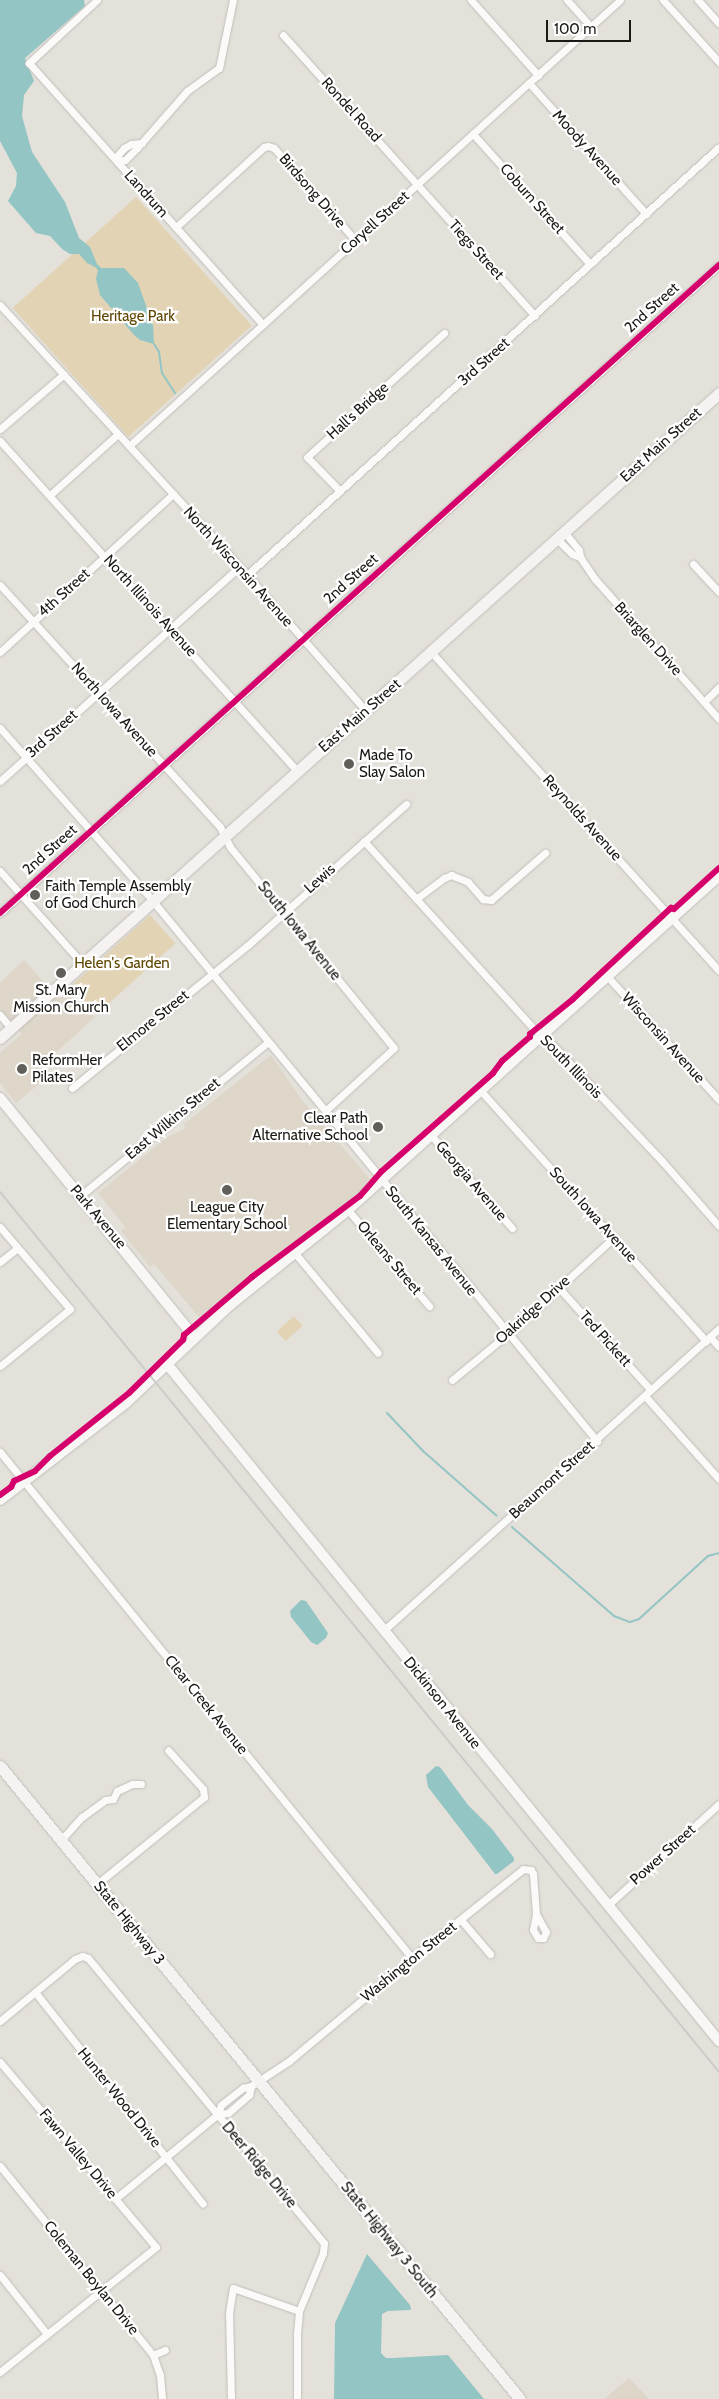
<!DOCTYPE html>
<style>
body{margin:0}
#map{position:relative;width:719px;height:2399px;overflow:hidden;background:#e4e1da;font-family:Cabin,sans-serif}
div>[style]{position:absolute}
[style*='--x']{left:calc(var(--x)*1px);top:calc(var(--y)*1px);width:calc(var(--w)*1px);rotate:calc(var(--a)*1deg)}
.built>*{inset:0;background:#ddd6c9}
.green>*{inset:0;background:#e2d3b4;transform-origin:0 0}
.water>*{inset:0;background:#93c5c4}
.stream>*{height:2px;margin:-1px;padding:0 1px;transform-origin:1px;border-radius:1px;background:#93c5c4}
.roads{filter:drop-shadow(0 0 1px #c0beba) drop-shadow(0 0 1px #c0beba)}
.street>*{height:7px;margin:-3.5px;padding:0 3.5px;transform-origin:3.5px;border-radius:3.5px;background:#fbfaf9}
.secondary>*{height:10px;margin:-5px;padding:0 5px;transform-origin:5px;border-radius:5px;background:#f9f6f6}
.primary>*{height:11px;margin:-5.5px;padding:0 5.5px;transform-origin:5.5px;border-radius:5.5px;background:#f7f2f2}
.rail>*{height:2px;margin:-1px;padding:0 1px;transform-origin:1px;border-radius:1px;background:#cccbc9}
.cycleway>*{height:6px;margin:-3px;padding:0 3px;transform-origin:3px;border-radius:3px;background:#d6006c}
.dots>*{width:14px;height:14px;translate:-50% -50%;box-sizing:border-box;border:2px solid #fff;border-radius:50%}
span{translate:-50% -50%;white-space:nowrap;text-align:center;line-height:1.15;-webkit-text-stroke:4.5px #fff;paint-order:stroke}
.street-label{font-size:15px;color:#1b1915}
.park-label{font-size:15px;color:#5e4501}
.poi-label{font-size:15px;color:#1b1915}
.left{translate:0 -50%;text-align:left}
.right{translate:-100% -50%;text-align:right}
.scale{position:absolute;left:546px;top:20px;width:85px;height:22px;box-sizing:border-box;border:2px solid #1b1915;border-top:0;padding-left:6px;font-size:15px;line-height:18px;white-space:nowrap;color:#1b1915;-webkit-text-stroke:4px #fff;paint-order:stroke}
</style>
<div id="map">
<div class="built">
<i style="clip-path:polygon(24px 960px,56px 996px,68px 985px,95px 1017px,38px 1069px,45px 1079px,16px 1103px,0 1083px,0 1053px,22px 1034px,0 1009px,0 983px)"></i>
<i style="clip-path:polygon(271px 1055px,302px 1100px,370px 1179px,360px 1191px,199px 1317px,154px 1264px,150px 1267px,121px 1231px,125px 1227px,98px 1193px,166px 1138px,185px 1129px,184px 1124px)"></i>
<i style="clip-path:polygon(629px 2378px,649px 2399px,604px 2399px)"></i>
</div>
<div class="green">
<i style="left:136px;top:197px;width:173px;height:166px;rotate:48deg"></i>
<i style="left:150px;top:915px;width:38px;height:106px;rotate:48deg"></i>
<i style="left:294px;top:1316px;width:13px;height:23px;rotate:48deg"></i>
</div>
<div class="water">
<i style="clip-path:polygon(0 0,84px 0,85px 6px,25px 58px,34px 81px,24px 95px,22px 116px,32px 152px,65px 202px,79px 238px,90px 247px,97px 264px,101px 268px,124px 268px,138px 283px,153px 325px,154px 344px,140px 340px,134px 335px,100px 295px,96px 279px,98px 270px,95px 267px,87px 263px,79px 254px,70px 254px,62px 249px,50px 236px,36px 233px,8px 201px,16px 186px,17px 173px,0 141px)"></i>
<i style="clip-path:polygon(301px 1600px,306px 1601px,328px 1633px,326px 1638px,317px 1645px,311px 1642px,291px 1617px,290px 1611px)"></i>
<i style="clip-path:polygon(436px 1766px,440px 1767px,468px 1805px,492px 1829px,514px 1858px,514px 1861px,497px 1874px,495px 1874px,428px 1787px,426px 1775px)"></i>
<i style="clip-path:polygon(367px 2254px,410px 2305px,411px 2310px,388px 2311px,382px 2314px,381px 2353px,386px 2358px,393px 2358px,448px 2355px,484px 2399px,334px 2399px,335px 2323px)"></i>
</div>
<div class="stream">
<i style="--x:154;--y:344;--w:9;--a:58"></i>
<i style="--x:159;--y:352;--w:21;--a:82"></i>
<i style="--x:162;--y:373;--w:24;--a:57"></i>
<i style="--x:387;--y:1413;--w:52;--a:46.5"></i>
<i style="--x:423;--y:1451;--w:98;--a:41.3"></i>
<i style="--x:512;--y:1527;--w:135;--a:41.1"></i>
<i style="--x:614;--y:1616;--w:17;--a:21"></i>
<i style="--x:630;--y:1622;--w:9;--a:-18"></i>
<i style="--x:639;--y:1619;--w:93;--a:-42.4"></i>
<i style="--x:708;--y:1556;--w:11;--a:-15"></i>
</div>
<div class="roads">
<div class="street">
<i style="--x:97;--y:0;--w:93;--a:137.2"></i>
<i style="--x:29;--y:63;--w:351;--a:48.2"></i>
<i style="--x:471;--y:0;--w:101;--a:48.2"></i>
<i style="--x:567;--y:0;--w:36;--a:48"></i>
<i style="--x:663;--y:0;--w:84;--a:47.9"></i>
<i style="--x:698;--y:0;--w:31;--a:48"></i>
<i style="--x:283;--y:35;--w:377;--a:48.1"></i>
<i style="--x:529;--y:83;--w:176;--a:48.2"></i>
<i style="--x:473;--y:134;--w:175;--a:48"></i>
<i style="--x:142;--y:143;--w:11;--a:175"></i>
<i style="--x:131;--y:144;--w:8;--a:150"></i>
<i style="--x:124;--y:148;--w:9;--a:131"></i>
<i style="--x:118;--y:155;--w:6;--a:99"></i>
<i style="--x:117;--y:161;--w:8;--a:-7"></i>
<i style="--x:125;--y:160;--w:17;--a:-45"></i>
<i style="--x:137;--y:148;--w:76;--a:-48.7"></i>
<i style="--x:187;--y:91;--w:39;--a:-36"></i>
<i style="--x:219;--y:68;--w:69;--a:-78.4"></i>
<i style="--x:176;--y:227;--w:119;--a:-42.3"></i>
<i style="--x:264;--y:147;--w:4;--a:-14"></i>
<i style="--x:268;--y:146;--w:6;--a:18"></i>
<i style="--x:274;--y:148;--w:124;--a:48.6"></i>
<i style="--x:0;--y:305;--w:366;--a:47.5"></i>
<i style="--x:247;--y:575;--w:181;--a:48.8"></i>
<i style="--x:0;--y:429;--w:84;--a:-40.7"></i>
<i style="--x:0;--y:441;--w:445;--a:48"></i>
<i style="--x:129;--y:446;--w:663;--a:-42.25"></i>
<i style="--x:340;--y:491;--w:47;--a:-134.1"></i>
<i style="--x:307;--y:457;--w:185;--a:-42.1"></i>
<i style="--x:50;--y:495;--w:91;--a:-41.9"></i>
<i style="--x:565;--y:533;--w:22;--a:51"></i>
<i style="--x:579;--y:550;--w:7;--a:82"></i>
<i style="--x:580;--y:557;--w:27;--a:56"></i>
<i style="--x:595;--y:579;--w:187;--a:48.5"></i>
<i style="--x:557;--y:539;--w:21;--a:45"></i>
<i style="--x:572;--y:554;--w:9;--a:21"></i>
<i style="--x:693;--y:564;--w:38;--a:47"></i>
<i style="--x:247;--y:575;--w:637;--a:-42.2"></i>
<i style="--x:0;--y:585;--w:327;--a:47.7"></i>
<i style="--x:220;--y:827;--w:22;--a:63"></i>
<i style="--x:230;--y:847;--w:259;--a:50.8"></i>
<i style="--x:394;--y:1048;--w:93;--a:137.6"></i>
<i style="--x:0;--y:652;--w:234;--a:-42.4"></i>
<i style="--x:432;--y:653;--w:428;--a:47.9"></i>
<i style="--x:704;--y:702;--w:21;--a:-45"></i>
<i style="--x:0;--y:728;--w:230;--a:48.5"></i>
<i style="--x:152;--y:900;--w:701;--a:50.56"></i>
<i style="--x:0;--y:781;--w:321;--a:-41.8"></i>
<i style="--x:364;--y:841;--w:253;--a:47.9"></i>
<i style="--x:534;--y:1029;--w:16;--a:38"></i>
<i style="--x:547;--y:1039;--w:168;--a:46.7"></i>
<i style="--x:662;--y:1161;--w:86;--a:48.8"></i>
<i style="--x:0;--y:871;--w:123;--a:48.3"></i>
<i style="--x:416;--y:899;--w:35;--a:-37"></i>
<i style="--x:444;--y:878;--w:8;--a:-23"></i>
<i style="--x:451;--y:875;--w:18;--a:22"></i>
<i style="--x:468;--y:882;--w:23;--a:49"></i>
<i style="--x:483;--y:899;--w:8;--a:7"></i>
<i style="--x:491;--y:900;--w:72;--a:-41"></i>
<i style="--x:0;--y:913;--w:968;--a:-42.03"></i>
<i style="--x:607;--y:976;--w:167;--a:47.9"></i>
<i style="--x:0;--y:1015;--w:17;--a:50"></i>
<i style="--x:72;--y:1088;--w:227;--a:-39.1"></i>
<i style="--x:248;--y:945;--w:212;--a:-41.7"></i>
<i style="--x:480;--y:1090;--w:338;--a:48"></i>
<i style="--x:430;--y:1134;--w:125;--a:48.9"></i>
<i style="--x:80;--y:1196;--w:243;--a:-39.3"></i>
<i style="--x:348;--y:1210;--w:126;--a:49.8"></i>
<i style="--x:0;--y:1227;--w:108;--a:49.5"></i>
<i style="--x:70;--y:1309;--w:90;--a:140.8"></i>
<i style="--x:294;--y:1252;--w:131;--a:50.3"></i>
<i style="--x:0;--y:1262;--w:22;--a:-39"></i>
<i style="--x:559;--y:1288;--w:137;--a:48"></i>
<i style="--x:710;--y:1337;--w:13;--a:48"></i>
<i style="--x:452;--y:1380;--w:83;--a:-39.6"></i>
<i style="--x:516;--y:1327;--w:132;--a:-42.5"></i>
<i style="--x:645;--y:1396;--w:111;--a:48.3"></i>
<i style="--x:0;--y:1452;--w:653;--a:50.85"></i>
<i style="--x:383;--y:1631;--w:452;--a:-42"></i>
<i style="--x:61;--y:1840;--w:31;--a:-48"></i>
<i style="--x:82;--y:1817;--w:29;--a:-36"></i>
<i style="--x:105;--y:1800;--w:8;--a:-7"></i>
<i style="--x:113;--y:1799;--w:9;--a:-63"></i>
<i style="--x:117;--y:1791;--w:17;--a:-25"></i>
<i style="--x:132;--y:1784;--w:9;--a:0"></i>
<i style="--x:97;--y:1884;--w:138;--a:-39.1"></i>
<i style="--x:204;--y:1797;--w:8;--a:-97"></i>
<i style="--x:203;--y:1789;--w:52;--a:-131.9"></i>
<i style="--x:608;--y:1905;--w:150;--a:-42.3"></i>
<i style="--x:461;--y:1920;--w:45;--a:49.5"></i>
<i style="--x:35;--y:1992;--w:270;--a:51.6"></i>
<i style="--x:0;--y:2021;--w:97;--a:-39.6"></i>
<i style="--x:75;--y:1959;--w:8;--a:-23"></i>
<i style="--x:82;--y:1956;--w:6;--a:18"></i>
<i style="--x:88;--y:1958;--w:370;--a:50.4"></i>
<i style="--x:324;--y:2243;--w:10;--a:96"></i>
<i style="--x:323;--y:2253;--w:63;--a:112.5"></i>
<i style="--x:299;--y:2311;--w:24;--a:95"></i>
<i style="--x:297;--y:2335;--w:64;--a:90"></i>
<i style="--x:0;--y:2062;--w:242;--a:49.9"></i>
<i style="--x:156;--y:2247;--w:200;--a:141.3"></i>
<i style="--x:218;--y:2114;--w:10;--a:-6"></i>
<i style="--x:228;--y:2113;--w:28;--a:-41"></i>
<i style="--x:249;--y:2095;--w:9;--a:-77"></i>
<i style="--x:0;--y:2166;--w:243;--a:51"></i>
<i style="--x:153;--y:2355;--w:21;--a:71"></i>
<i style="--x:160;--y:2375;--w:24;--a:85"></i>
<i style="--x:115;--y:2199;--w:134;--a:-39.5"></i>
<i style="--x:218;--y:2114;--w:9;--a:-72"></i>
<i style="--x:221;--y:2105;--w:28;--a:-38"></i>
<i style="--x:243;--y:2088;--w:8;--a:-14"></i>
<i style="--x:251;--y:2086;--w:45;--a:-33.3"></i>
<i style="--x:289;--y:2061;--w:160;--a:-39.9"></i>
<i style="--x:412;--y:1958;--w:142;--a:-38.7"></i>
<i style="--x:523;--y:1869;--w:8;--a:7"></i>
<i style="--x:531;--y:1870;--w:4;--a:63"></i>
<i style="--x:533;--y:1874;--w:40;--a:85.7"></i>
<i style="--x:536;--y:1914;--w:16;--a:101"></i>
<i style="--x:533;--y:1930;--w:9;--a:58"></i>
<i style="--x:538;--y:1938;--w:5;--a:0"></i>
<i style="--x:543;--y:1938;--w:7;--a:-63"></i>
<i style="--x:546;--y:1932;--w:21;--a:-119"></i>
<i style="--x:0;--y:2275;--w:75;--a:51.5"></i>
<i style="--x:153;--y:2355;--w:13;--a:-23"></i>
<i style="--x:231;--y:2399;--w:86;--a:-91.3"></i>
<i style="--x:229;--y:2313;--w:25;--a:-81"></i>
<i style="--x:233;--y:2288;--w:70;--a:19.2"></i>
</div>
<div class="secondary">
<i style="--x:0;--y:1098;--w:308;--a:50.9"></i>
<i style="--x:167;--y:1364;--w:874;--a:50.81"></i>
<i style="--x:0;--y:1500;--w:159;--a:-37.6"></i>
<i style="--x:126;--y:1403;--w:141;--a:-43.3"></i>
<i style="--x:229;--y:1306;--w:153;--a:-38.9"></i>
<i style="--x:348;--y:1210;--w:499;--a:-42"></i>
</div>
<div class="primary">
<i style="--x:0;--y:1038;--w:966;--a:-41.89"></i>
<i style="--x:0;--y:1766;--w:819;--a:50.6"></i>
</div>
</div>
<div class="rail">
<i style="--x:0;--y:1192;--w:1136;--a:50.75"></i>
</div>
<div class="cycleway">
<i style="--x:0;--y:913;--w:968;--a:-42.03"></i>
<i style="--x:0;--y:1495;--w:14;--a:-36"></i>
<i style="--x:11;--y:1487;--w:7;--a:-63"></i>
<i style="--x:14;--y:1481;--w:23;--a:-25"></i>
<i style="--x:35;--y:1471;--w:21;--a:-45"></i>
<i style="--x:50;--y:1456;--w:101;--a:-38.6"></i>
<i style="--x:129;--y:1393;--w:76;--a:-44.5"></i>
<i style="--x:183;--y:1340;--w:5;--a:-79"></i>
<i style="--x:184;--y:1335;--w:89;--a:-40.5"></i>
<i style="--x:252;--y:1277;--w:135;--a:-36.9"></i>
<i style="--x:360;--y:1196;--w:33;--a:-49"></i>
<i style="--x:382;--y:1171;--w:148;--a:-41.4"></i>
<i style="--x:493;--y:1073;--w:15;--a:-53"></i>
<i style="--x:502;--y:1061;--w:37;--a:-41"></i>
<i style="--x:530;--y:1037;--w:3;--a:-90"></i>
<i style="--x:530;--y:1034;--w:55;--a:-39.1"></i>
<i style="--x:573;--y:999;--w:134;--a:-42.9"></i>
<i style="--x:671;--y:908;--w:3;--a:18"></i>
<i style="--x:674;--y:909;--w:61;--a:-42.3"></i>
</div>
<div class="dots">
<i style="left:349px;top:764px;background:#615f5a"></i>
<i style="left:35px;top:895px;background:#615f5a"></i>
<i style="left:61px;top:973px;background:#615f5a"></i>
<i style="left:22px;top:1069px;background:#615f5a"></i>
<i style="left:378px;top:1127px;background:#615f5a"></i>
<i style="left:227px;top:1190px;background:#615f5a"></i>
</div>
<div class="street-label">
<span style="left:351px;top:110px;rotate:48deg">Rondel Road</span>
<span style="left:587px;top:148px;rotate:48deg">Moody Avenue</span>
<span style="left:312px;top:191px;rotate:49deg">Birdsong Drive</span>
<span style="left:146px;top:194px;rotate:48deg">Landrum</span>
<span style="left:532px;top:199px;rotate:48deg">Coburn Street</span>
<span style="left:375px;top:223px;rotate:-42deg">Coryell Street</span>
<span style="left:476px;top:250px;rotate:48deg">Tiegs Street</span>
<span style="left:652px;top:308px;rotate:-42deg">2nd Street</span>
<span style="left:484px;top:362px;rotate:-42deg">3rd Street</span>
<span style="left:358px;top:411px;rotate:-42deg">Hall's Bridge</span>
<span style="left:661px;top:445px;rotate:-42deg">East Main Street</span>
<span style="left:238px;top:567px;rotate:48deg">North Wisconsin Avenue</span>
<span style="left:351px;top:579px;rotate:-42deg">2nd Street</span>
<span style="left:64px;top:593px;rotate:-42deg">4th Street</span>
<span style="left:150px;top:606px;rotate:48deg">North Illinois Avenue</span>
<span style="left:648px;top:639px;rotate:48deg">Briarglen Drive</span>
<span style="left:114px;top:710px;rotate:48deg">North Iowa Avenue</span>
<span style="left:360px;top:716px;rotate:-41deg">East Main Street</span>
<span style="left:52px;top:734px;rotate:-42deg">3rd Street</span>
<span style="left:582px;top:818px;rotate:48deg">Reynolds Avenue</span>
<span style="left:50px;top:850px;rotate:-42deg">2nd Street</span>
<span style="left:320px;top:879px;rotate:-42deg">Lewis</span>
<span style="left:299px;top:931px;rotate:51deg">South Iowa Avenue</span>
<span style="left:153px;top:1021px;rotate:-39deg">Elmore Street</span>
<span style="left:663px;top:1038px;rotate:48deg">Wisconsin Avenue</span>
<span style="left:571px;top:1067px;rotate:46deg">South Illinois</span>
<span style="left:173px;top:1119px;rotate:-40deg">East Wilkins Street</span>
<span style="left:471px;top:1181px;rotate:49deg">Georgia Avenue</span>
<span style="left:593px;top:1215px;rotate:48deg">South Iowa Avenue</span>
<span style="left:98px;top:1217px;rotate:50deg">Park Avenue</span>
<span style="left:431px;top:1241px;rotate:51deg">South Kansas Avenue</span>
<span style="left:389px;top:1258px;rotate:50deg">Orleans Street</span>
<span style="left:533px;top:1310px;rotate:-42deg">Oakridge Drive</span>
<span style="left:605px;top:1339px;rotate:48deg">Ted Pickett</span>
<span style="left:552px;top:1480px;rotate:-42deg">Beaumont Street</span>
<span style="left:442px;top:1703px;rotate:51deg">Dickinson Avenue</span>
<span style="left:206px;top:1705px;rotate:51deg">Clear Creek Avenue</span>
<span style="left:663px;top:1855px;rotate:-42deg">Power Street</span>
<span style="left:129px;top:1923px;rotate:51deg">State Highway 3</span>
<span style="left:409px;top:1962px;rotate:-39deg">Washington Street</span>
<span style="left:119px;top:2098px;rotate:51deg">Hunter Wood Drive</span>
<span style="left:78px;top:2154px;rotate:50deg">Fawn Valley Drive</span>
<span style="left:259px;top:2165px;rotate:50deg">Deer Ridge Drive</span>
<span style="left:389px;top:2240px;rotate:51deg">State Highway 3 South</span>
<span style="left:91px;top:2278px;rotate:51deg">Coleman Boylan Drive</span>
</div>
<div class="park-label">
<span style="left:133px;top:317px">Heritage Park</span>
<span style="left:122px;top:964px">Helen's Garden</span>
</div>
<div class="poi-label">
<span class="left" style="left:359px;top:764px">Made To<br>Slay Salon</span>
<span class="left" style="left:45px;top:895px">Faith Temple Assembly<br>of God Church</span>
<span style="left:61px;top:999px">St. Mary<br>Mission Church</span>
<span class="left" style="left:32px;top:1069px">ReformHer<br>Pilates</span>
<span class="right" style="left:368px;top:1127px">Clear Path<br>Alternative School</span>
<span style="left:227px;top:1216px">League City<br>Elementary School</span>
</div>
<div class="scale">100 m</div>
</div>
